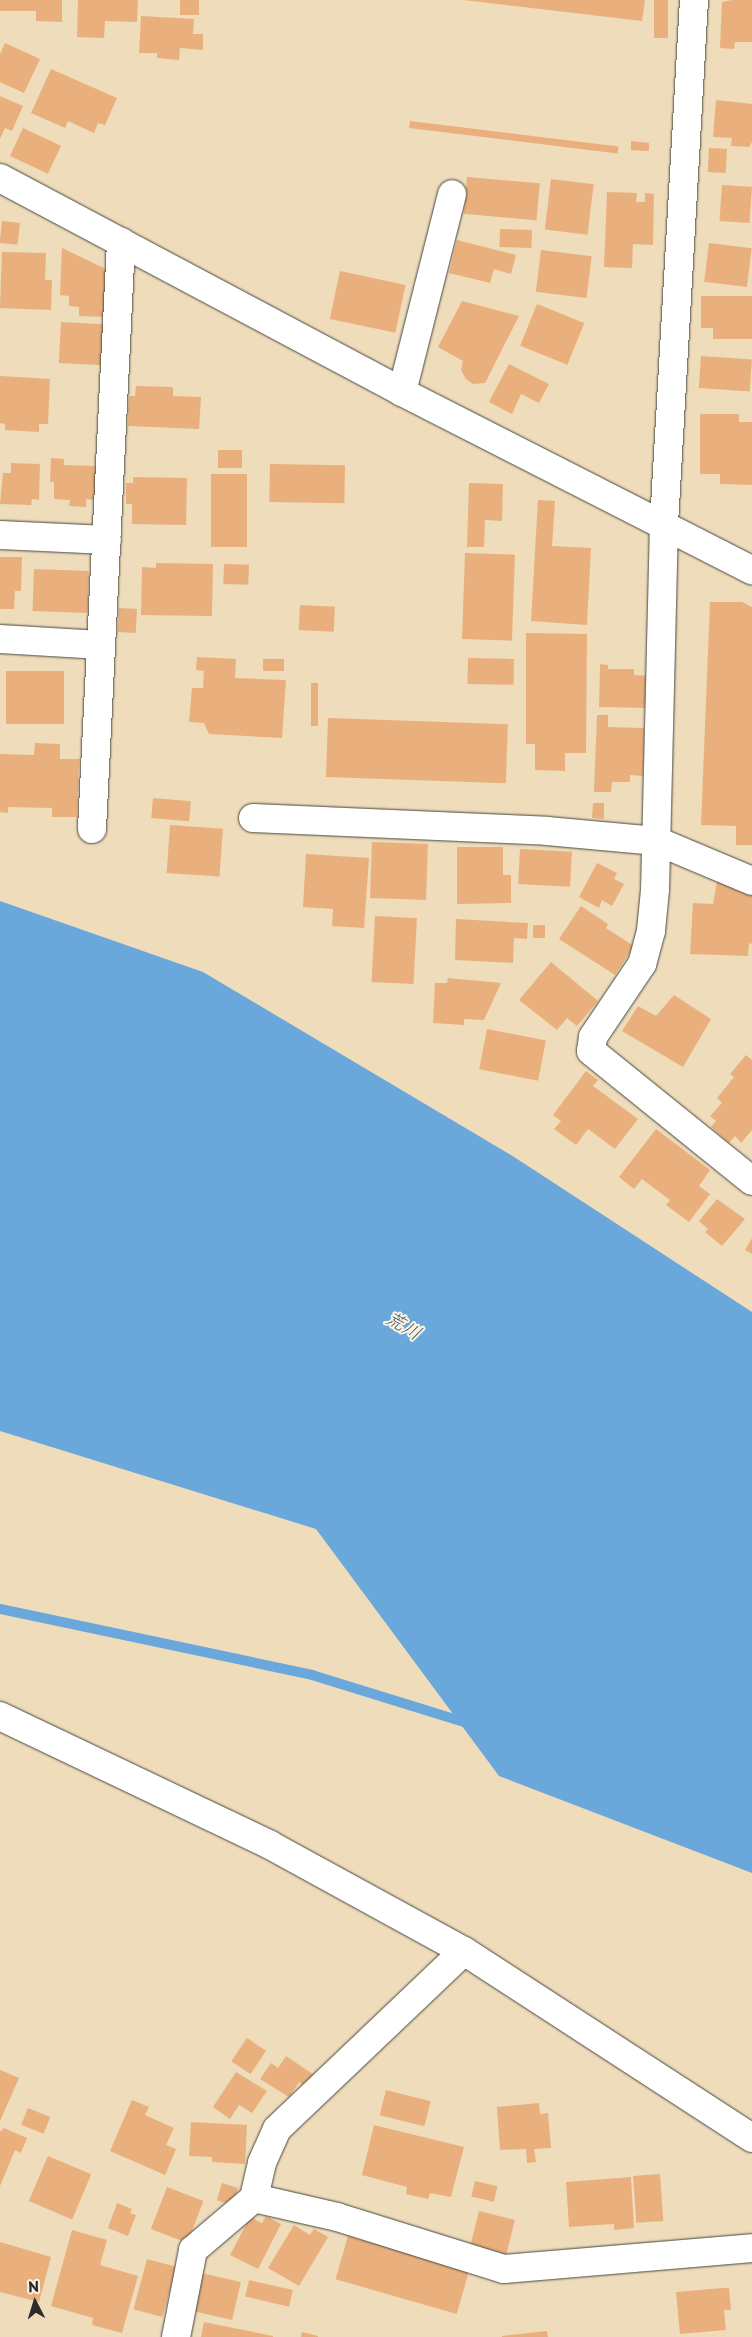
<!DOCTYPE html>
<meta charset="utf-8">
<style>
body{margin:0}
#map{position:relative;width:752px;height:2337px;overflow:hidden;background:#eedcba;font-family:"Playpen Sans","Klee One",sans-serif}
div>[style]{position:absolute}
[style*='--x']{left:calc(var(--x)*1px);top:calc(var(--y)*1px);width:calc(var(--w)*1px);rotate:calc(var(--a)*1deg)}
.water>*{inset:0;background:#6aa8dc}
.stream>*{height:10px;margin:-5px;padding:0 5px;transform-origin:5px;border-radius:5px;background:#6aa8dc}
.building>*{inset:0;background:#e9b07d;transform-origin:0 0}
.roads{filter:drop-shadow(0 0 1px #484640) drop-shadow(0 0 1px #484640)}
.minor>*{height:28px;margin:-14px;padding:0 14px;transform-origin:14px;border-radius:14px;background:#fff}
span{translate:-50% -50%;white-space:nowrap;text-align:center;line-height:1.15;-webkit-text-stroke:4px #fcf5e5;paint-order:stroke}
.water-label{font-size:19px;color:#415769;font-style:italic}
.north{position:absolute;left:10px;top:2277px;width:50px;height:50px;-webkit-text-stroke:4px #fcf5e5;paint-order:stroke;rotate:355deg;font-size:14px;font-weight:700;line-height:20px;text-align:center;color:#2b2b2b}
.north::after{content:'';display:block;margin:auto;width:18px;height:22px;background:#2b2b2b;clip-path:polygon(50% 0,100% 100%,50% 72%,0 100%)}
</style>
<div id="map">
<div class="water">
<i style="clip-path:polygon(0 901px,203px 972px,511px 1155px,752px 1312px,752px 1873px,499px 1776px,316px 1529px,0 1431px)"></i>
</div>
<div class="stream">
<i style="--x:0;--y:1609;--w:319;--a:11.9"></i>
<i style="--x:312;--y:1675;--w:165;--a:17.2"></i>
</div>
<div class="building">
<i style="clip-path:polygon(0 0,62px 0,62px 22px,36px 21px,36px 11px,0 11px)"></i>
<i style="clip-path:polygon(78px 0,138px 0,137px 22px,105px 21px,104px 38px,77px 37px)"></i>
<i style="left:180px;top:0;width:19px;height:15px"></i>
<i style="clip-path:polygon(464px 0,645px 0,642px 21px)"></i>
<i style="left:654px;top:0;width:14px;height:38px"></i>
<i style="clip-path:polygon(732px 0,752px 0,752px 42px,735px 42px,734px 49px,720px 48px,722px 2px)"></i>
<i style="clip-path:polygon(141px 16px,194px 19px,193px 34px,203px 34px,203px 50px,180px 48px,179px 60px,157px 58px,157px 53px,139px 53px)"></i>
<i style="clip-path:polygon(5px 43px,40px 59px,24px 93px,0 82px,0 54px)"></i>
<i style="clip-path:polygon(51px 69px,117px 98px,105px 125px,98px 123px,94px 133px,68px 121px,65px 128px,31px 113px)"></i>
<i style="clip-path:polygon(0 96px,23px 106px,12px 131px,5px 128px,0 139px)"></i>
<i style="clip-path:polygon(716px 100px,752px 104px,752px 142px,749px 147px,731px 146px,732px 138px,713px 137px)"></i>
<i style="left:410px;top:121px;width:210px;height:7px;rotate:7deg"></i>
<i style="left:23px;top:128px;width:42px;height:31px;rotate:25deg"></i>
<i style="clip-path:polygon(631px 141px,649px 143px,649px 151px,631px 150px)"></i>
<i style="left:709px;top:148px;width:18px;height:24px;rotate:3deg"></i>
<i style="left:467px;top:177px;width:73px;height:37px;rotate:5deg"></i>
<i style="left:551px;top:179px;width:43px;height:51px;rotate:7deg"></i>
<i style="left:722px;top:185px;width:30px;height:36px;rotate:4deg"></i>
<i style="clip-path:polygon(607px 192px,637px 193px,636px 202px,645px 202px,645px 193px,654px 194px,653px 245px,633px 244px,632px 268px,604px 267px)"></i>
<i style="left:2px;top:221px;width:18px;height:22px;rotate:6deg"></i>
<i style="left:500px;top:229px;width:32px;height:18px;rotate:2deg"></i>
<i style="clip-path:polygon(457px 240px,516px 255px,511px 274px,494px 269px,490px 283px,449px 273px)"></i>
<i style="left:709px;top:243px;width:43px;height:39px;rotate:7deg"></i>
<i style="clip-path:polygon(62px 248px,108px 270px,107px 317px,79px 316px,79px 307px,69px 306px,69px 296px,60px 295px)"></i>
<i style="left:541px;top:250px;width:51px;height:42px;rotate:7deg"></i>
<i style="clip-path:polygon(2px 252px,46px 253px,45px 280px,52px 280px,51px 310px,0 308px)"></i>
<i style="left:340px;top:271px;width:67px;height:49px;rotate:12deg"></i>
<i style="clip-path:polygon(701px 296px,752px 296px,752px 339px,713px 339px,713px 328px,701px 328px)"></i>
<i style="clip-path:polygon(462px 301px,519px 316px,485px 383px,473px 384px,466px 379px,461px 370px,463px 361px,438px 347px)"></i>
<i style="left:537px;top:304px;width:51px;height:45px;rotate:22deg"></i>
<i style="left:61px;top:322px;width:44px;height:41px;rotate:3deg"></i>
<i style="left:701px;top:356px;width:51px;height:32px;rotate:4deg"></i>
<i style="clip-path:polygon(509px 364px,549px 384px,539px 403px,521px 394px,512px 414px,489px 402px)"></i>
<i style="clip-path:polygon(0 376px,50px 379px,48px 424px,39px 424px,39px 432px,5px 430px,5px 424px,0 423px)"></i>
<i style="clip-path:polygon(136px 386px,173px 387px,173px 396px,201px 397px,199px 429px,128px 426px,129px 396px,135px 396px)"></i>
<i style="clip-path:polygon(700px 414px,739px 414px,739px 422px,752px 422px,752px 485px,720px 484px,720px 474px,700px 474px)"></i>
<i style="left:218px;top:450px;width:24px;height:18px"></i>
<i style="clip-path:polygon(51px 458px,64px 459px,64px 465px,97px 466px,95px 500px,86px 499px,86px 507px,69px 506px,70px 500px,54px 499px,54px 482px,50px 482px)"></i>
<i style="clip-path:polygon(11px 463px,40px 464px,39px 500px,32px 499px,31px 505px,0 504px,3px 473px,11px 473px)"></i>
<i style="left:270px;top:464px;width:75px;height:38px;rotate:1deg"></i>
<i style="left:211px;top:474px;width:36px;height:73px"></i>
<i style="clip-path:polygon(133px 477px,187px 478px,186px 525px,132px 524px,132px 504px,126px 504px,126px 483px,133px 483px)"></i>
<i style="clip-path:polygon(469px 483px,503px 484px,502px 521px,485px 520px,484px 547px,467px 547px)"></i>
<i style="clip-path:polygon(538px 500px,555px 501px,552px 546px,591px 548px,587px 625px,531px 621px)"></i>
<i style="left:465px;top:553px;width:50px;height:86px;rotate:2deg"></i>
<i style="clip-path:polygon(0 557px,22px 557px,21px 591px,15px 591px,14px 609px,0 609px)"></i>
<i style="clip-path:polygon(156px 563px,213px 564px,212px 616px,141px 615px,142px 567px,156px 568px)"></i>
<i style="left:224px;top:564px;width:25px;height:20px;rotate:2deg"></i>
<i style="left:34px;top:569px;width:55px;height:42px;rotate:2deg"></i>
<i style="clip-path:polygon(710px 602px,742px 602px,752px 607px,752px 845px,736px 845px,736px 826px,701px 825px)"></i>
<i style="left:300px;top:605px;width:35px;height:25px;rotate:3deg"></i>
<i style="left:119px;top:608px;width:18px;height:24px;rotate:3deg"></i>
<i style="clip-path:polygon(526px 633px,587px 634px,586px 753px,565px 753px,565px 771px,535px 770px,535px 744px,526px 744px)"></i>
<i style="clip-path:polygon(197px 657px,236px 659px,235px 678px,286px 680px,282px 738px,209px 734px,204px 723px,189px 722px,192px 688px,203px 688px,204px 671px,196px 670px)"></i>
<i style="left:468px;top:658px;width:46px;height:26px;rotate:1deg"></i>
<i style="left:263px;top:659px;width:21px;height:12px"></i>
<i style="clip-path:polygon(600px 664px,608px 665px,608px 669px,634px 669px,634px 675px,652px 676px,651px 708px,599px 707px)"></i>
<i style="left:6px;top:671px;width:58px;height:53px"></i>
<i style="left:311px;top:683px;width:7px;height:43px"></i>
<i style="clip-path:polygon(597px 715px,608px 715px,608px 727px,644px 728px,643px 776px,630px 775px,630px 782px,612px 782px,611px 792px,594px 792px)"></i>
<i style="left:328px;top:718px;width:180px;height:59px;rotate:2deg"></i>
<i style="clip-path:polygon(35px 743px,60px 744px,60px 759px,79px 759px,77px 817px,52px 817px,52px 808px,8px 807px,8px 813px,0 812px,0 754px,34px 755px)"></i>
<i style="left:153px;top:798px;width:38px;height:20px;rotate:5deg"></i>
<i style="clip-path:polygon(593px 803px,604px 803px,604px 819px,592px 818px)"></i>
<i style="left:170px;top:825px;width:53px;height:48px;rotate:4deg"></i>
<i style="left:372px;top:842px;width:56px;height:56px;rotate:2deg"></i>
<i style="clip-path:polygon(457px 847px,503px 847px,503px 875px,511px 875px,511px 903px,457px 904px)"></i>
<i style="left:520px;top:849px;width:52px;height:35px;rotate:3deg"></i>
<i style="clip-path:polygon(306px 854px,369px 858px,364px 928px,332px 926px,333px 909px,303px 907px)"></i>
<i style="clip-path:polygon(597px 863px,617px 873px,614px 879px,624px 884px,612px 906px,602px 900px,599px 908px,579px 897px)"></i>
<i style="clip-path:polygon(717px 881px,752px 895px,752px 944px,749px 943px,748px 956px,690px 954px,693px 903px,713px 904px)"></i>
<i style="clip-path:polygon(581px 906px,608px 924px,606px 928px,634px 946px,615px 975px,559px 939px)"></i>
<i style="left:375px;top:916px;width:42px;height:66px;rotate:3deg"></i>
<i style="clip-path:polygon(456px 919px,528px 923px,527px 939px,514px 938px,513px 963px,455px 960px)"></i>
<i style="left:533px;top:925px;width:12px;height:13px"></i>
<i style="clip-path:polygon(551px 962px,598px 1001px,577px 1026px,567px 1018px,557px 1030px,519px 1000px)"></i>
<i style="clip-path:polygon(448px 978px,501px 983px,484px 1020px,464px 1019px,464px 1025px,433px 1023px,435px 983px,447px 983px)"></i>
<i style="clip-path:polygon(674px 995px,711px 1019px,683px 1067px,622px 1031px,638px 1006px,656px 1016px)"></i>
<i style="left:487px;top:1029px;width:60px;height:41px;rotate:11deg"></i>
<i style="clip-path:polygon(746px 1055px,752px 1060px,752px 1130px,741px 1143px,735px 1136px,729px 1143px,711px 1127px,716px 1121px,710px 1116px,722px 1103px,717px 1098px,734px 1077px,730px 1074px)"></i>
<i style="clip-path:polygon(586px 1071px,598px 1080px,593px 1086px,638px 1119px,615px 1149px,588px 1129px,576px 1145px,554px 1129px,561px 1121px,553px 1115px)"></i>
<i style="clip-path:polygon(656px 1129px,710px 1170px,699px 1186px,710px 1194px,689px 1222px,666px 1205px,670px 1200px,642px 1179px,634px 1189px,619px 1177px)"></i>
<i style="clip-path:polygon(717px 1199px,745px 1219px,722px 1246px,705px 1232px,708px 1229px,699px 1221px)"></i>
<i style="clip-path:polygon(752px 1238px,752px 1254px,745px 1250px)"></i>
<i style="left:247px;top:2038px;width:23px;height:28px;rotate:34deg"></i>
<i style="clip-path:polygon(286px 2056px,314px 2075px,306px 2087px,299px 2082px,289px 2097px,260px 2079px,271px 2063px,278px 2068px)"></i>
<i style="clip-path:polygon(0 2070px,19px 2078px,0 2121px)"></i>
<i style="clip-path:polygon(236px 2072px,267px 2091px,252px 2113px,239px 2105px,230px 2119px,213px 2107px)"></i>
<i style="left:386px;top:2090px;width:46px;height:26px;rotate:14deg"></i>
<i style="clip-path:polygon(132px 2100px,149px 2107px,145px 2115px,174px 2128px,166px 2145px,176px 2149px,165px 2175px,110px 2151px)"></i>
<i style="clip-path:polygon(539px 2103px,540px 2114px,548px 2113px,551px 2148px,534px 2149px,536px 2162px,527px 2163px,526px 2149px,500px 2150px,497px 2107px)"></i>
<i style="left:28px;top:2108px;width:24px;height:18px;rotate:22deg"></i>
<i style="clip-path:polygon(191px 2122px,247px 2125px,245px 2164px,212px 2162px,212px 2157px,189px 2156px)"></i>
<i style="clip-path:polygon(374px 2125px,464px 2147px,451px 2197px,430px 2193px,428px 2199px,406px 2194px,407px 2187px,362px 2175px)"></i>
<i style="clip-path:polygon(4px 2128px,27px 2138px,21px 2153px,15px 2150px,0 2186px,0 2132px)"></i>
<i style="left:48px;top:2156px;width:47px;height:49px;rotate:23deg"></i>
<i style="left:660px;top:2174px;width:47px;height:27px;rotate:86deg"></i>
<i style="clip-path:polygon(631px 2177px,634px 2228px,614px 2230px,614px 2224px,569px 2227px,566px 2182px)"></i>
<i style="left:475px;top:2181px;width:23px;height:16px;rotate:13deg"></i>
<i style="left:222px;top:2183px;width:17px;height:18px;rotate:17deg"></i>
<i style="left:167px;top:2187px;width:39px;height:45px;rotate:21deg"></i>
<i style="clip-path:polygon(117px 2203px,132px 2209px,130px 2213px,136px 2215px,128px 2236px,108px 2228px)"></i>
<i style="left:479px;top:2211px;width:37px;height:35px;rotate:14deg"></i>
<i style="clip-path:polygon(266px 2216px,281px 2224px,258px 2269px,230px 2255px,250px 2217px,262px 2223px)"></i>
<i style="clip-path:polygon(294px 2225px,310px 2235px,314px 2229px,328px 2237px,299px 2286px,268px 2268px)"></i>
<i style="clip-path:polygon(72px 2230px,107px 2240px,100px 2265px,138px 2276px,122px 2333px,92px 2325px,93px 2318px,51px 2306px)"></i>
<i style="left:348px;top:2236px;width:126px;height:45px;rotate:16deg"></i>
<i style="clip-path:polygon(0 2242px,51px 2257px,39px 2302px,0 2292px)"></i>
<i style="left:147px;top:2259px;width:30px;height:52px;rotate:15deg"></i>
<i style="left:197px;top:2272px;width:45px;height:39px;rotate:13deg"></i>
<i style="left:249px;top:2280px;width:45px;height:17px;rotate:13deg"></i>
<i style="clip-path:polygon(722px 2288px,729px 2288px,731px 2310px,724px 2310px,726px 2330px,680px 2334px,676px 2292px)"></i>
<i style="clip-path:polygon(204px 2322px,273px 2336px,273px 2337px,201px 2337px)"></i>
<i style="clip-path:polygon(547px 2331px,548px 2337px,502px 2337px,502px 2336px)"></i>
<i style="clip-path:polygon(302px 2332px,318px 2336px,318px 2337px,301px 2337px)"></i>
</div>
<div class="roads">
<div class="minor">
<i style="--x:694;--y:0;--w:524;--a:93.28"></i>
<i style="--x:664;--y:523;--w:367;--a:91.4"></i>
<i style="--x:655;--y:890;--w:41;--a:95.6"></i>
<i style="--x:651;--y:931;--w:34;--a:105"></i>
<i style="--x:642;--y:964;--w:88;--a:123.9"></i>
<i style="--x:593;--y:1037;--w:14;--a:98"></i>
<i style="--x:591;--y:1051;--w:207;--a:38.9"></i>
<i style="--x:0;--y:178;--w:455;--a:28"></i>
<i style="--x:402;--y:392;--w:393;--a:27"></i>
<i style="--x:402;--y:392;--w:204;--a:-75.8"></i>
<i style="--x:0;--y:535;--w:107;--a:2.7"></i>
<i style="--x:0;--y:639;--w:101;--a:3.4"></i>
<i style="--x:253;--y:818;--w:294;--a:2.5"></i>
<i style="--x:547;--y:831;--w:110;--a:5.2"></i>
<i style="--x:657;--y:841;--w:103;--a:22.8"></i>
<i style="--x:92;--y:829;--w:588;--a:-87.17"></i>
<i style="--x:0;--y:1716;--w:299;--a:25.5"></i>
<i style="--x:270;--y:1845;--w:221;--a:28.7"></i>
<i style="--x:752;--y:2138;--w:343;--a:-147"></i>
<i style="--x:464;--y:1951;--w:258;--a:136.4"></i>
<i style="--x:277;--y:2129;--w:37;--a:114"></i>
<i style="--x:262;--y:2163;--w:36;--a:103"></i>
<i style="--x:254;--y:2198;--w:85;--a:12.9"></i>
<i style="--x:337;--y:2217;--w:175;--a:17.3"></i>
<i style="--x:504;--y:2269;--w:249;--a:-4.8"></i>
<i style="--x:176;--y:2337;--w:89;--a:-78.9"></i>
<i style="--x:193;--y:2250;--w:80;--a:-40.4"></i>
</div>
</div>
<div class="water-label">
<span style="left:404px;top:1325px;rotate:31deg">荒川</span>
</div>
<div class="north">N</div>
</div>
